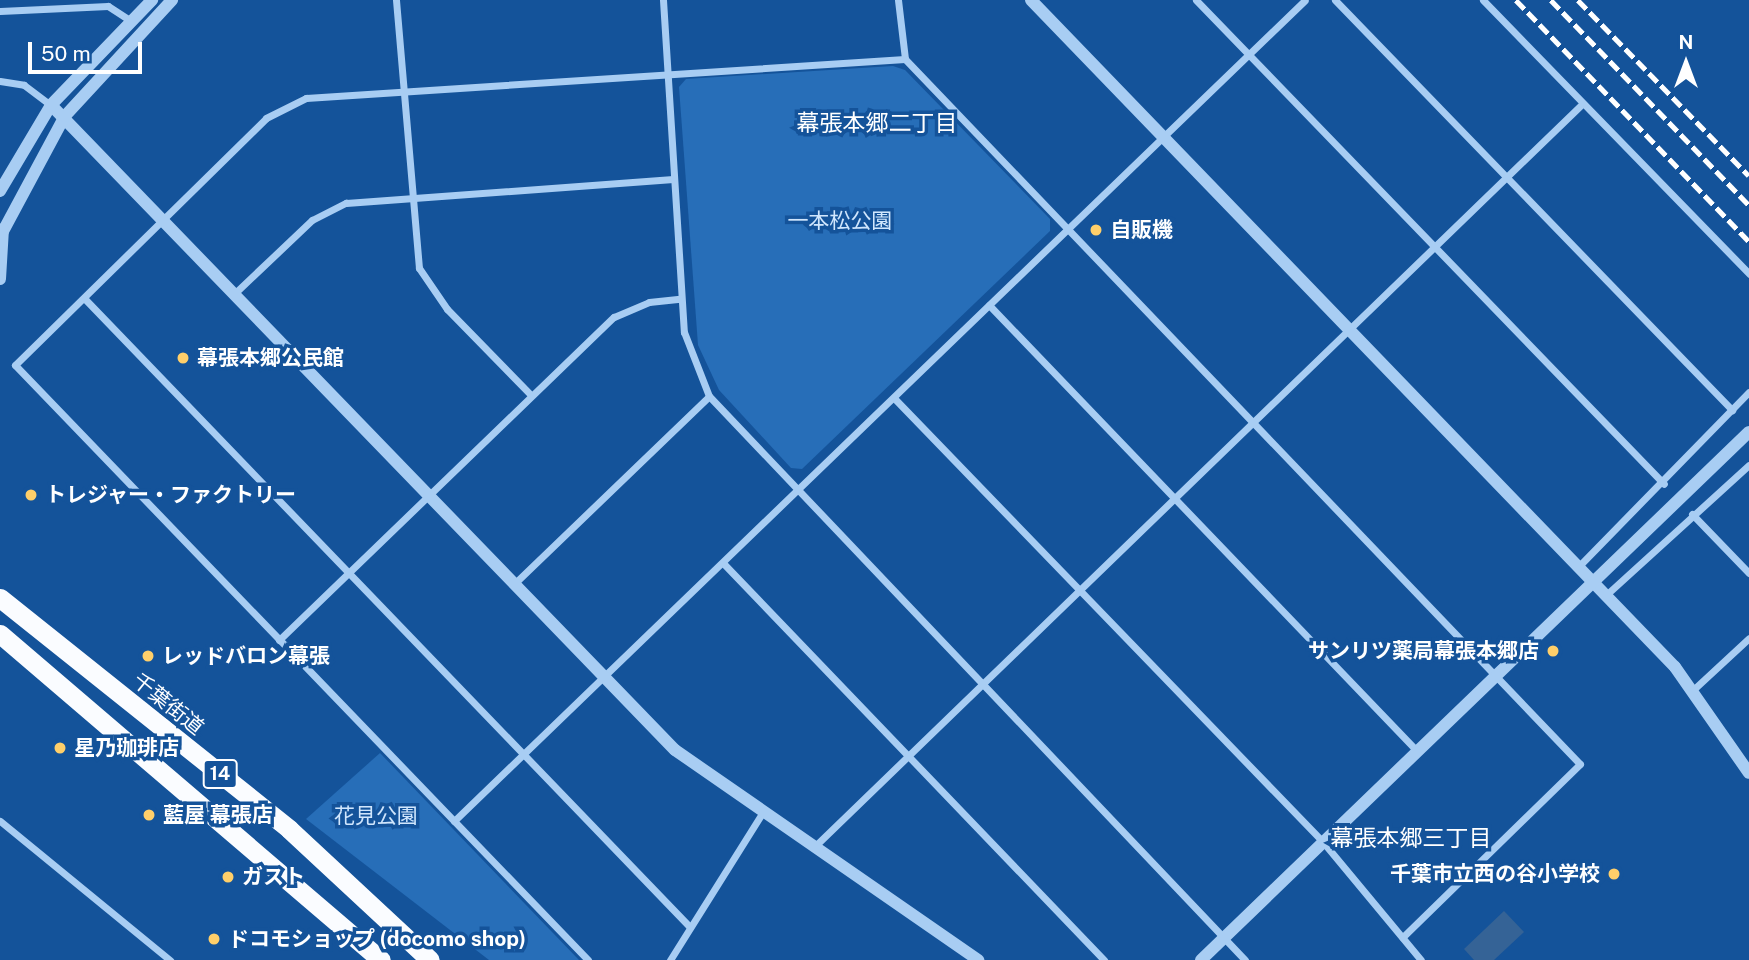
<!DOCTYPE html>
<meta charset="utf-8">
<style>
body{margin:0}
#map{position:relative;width:1749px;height:960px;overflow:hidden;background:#14539a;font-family:"Public Sans","Noto Sans JP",sans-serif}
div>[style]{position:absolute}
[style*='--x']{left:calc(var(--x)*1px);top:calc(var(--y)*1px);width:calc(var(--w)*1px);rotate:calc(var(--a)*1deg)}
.green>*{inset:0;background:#276eb8}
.water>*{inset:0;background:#356396}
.minor>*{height:7px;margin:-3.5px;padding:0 3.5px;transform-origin:3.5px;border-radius:3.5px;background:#a8cdf3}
.tertiary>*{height:12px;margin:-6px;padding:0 6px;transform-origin:6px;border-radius:6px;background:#a8cdf3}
.trunk>*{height:19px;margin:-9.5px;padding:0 9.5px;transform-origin:9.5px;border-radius:9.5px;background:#fafcff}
.rail>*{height:4.5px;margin-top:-2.25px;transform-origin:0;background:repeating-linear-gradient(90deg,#fff 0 12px,transparent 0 17px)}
.dots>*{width:19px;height:19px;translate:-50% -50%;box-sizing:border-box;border:4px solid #14539a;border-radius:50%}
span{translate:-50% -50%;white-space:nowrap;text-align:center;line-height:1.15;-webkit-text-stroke:7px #14539a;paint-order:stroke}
.shield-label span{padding:2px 5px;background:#14539a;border:2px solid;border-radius:5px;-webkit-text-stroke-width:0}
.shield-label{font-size:19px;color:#fff;font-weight:700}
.park-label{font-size:21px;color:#d0e6fd}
.poi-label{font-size:21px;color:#fff;font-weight:700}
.left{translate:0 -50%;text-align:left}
.right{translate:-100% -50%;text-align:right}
.street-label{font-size:21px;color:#fff}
.neighbourhood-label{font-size:23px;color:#fff}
.north{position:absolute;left:1651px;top:28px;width:70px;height:70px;-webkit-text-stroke:5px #14539a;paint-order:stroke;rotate:0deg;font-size:19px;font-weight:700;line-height:28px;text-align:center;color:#fff}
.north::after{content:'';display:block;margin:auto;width:24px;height:32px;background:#fff;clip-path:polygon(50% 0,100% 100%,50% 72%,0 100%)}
.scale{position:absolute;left:28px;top:42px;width:114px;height:32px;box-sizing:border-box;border:4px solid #fff;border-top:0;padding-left:9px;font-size:21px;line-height:24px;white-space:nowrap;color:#fff;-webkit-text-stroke:5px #14539a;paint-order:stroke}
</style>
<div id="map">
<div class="green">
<i style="clip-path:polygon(893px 66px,905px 70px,1050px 219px,1050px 231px,802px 469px,791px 468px,719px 390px,698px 345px,679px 87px,686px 79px)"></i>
<i style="clip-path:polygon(380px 753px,579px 960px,489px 960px,306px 819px)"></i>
</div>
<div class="water">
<i style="clip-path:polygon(1504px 911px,1524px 932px,1494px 960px,1474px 960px,1464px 949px)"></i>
</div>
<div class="minor">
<i style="--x:396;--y:0;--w:269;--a:85.1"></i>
<i style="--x:419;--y:268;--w:50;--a:55.7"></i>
<i style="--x:447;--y:309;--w:120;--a:45.7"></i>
<i style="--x:663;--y:0;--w:333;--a:86.4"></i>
<i style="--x:684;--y:332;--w:69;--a:68.7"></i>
<i style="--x:709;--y:396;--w:778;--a:46.46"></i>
<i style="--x:898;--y:0;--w:59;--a:83.2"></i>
<i style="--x:905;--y:59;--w:976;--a:46.25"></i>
<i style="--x:1580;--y:764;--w:248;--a:135.7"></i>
<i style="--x:1196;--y:0;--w:673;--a:45.96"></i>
<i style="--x:1335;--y:0;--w:571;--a:45.92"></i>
<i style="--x:1483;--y:0;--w:382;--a:45.8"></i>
<i style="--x:0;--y:11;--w:108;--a:-2.7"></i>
<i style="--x:108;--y:6;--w:27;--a:33"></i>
<i style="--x:0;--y:81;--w:24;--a:9"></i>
<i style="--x:24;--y:85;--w:34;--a:37"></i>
<i style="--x:235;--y:293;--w:106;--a:-43.5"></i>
<i style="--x:312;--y:220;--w:38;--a:-27"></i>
<i style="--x:346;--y:203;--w:328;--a:-4.2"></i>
<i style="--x:84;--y:298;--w:873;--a:46.07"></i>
<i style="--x:989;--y:305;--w:618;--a:46.18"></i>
<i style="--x:894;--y:398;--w:617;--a:45.98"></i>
<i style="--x:1323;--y:842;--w:153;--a:50.3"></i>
<i style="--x:1692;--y:514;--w:82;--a:46"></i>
<i style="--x:724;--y:564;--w:549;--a:46.18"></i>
<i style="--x:1579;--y:566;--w:243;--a:-45.7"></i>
<i style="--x:515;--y:583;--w:269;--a:-43.9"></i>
<i style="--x:1606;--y:595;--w:193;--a:-42.3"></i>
<i style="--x:279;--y:640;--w:465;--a:-44"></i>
<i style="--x:614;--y:317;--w:38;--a:-23"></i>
<i style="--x:649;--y:302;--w:31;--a:-6"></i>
<i style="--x:1694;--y:689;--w:75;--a:-42.8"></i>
<i style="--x:0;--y:821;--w:220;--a:39.3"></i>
<i style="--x:454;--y:821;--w:1182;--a:-43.97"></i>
<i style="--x:814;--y:847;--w:1069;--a:-44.05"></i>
<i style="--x:588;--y:960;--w:826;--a:-133.92"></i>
<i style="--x:15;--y:365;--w:352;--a:-44.5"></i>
<i style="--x:266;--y:118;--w:45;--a:-26.6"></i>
<i style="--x:306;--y:98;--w:600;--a:-3.73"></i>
<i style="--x:670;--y:960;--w:175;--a:-57.9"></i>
</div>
<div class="tertiary">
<i style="--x:1031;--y:0;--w:927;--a:46.01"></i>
<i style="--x:1675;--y:667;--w:129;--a:55.1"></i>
<i style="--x:51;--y:105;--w:897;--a:45.95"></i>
<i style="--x:675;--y:750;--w:369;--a:34.7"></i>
<i style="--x:0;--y:191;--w:100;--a:-59.3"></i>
<i style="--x:51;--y:105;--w:146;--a:-46.1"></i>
<i style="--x:0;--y:237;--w:137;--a:-61.8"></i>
<i style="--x:65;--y:116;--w:158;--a:-47.3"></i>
<i style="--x:0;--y:279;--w:50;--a:-86.6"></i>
<i style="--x:1201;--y:960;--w:761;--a:-43.94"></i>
</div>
<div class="trunk">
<i style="--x:0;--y:598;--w:370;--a:38.6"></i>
<i style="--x:289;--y:829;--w:192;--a:42.9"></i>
<i style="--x:0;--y:634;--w:501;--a:40.55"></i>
</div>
<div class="rail">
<i style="--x:1516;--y:0;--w:335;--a:46"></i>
<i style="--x:1551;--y:0;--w:285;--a:46"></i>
<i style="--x:1578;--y:0;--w:245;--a:45.8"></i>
</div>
<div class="dots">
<i style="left:1096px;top:230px;background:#ffcf6a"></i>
<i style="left:183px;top:358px;background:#ffcf6a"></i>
<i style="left:31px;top:495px;background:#ffcf6a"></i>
<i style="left:1553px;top:651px;background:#ffcf6a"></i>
<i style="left:148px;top:656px;background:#ffcf6a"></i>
<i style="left:60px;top:748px;background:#ffcf6a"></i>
<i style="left:149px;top:815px;background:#ffcf6a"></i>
<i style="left:1614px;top:874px;background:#ffcf6a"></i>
<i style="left:228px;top:877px;background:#ffcf6a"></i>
<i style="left:214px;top:939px;background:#ffcf6a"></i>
</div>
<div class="shield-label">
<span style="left:220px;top:774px">14</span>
</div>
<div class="park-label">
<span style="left:840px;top:221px">一本松公園</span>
<span style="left:376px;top:816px">花見公園</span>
</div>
<div class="poi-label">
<span class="left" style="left:1110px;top:230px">自販機</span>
<span class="left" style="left:197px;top:358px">幕張本郷公民館</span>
<span class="left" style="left:45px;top:495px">トレジャー・ファクトリー</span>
<span class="right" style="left:1539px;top:651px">サンリツ薬局幕張本郷店</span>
<span class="left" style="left:162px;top:656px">レッドバロン幕張</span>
<span class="left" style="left:74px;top:748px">星乃珈琲店</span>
<span class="left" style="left:163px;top:815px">藍屋 幕張店</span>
<span class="right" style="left:1600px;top:874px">千葉市立西の谷小学校</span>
<span class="left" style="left:242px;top:877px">ガスト</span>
<span class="left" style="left:228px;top:939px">ドコモショップ (docomo shop)</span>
</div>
<div class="street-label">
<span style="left:168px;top:704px;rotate:39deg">千葉街道</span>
</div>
<div class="neighbourhood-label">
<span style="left:877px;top:123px">幕張本郷二丁目</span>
<span style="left:1411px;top:838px">幕張本郷三丁目</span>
</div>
<div class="north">N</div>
<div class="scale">50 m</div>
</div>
